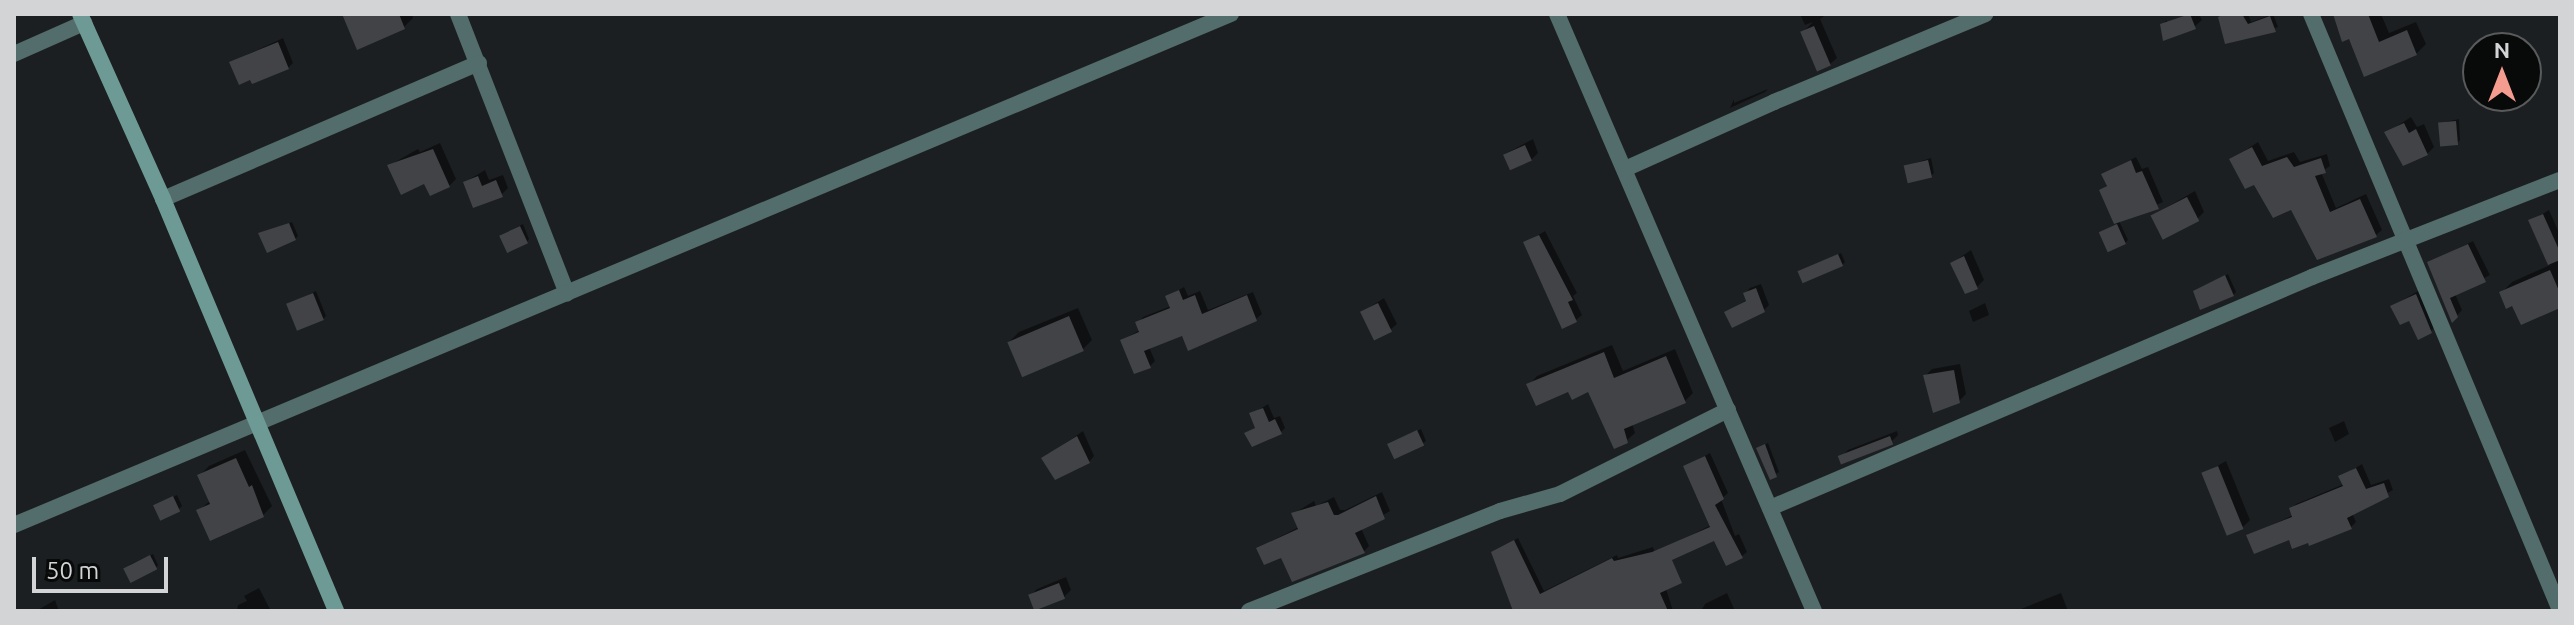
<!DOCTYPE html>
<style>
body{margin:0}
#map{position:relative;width:2574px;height:625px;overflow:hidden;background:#1c1f21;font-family:Ubuntu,sans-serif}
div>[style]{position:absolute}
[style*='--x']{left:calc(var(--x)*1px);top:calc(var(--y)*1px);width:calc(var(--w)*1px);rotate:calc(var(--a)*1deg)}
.shadow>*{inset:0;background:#0007}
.building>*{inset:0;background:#414346;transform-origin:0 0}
.street>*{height:16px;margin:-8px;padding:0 8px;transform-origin:8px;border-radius:8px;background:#526d6b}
.secondary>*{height:16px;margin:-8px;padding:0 8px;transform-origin:8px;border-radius:8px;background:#6e9a96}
span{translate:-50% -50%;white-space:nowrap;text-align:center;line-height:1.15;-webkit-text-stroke:7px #080909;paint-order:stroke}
.frame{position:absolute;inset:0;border:16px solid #d2d4d5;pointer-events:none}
.north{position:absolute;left:2462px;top:32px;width:80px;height:80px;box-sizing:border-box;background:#080909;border:2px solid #595a5b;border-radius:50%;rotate:0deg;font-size:22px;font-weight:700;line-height:32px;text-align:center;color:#d2d4d5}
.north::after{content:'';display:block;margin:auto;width:28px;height:36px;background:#f59c91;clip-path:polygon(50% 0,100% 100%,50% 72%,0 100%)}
.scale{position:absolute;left:32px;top:557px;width:136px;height:36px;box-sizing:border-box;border:4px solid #d2d4d5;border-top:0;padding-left:10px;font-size:24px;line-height:28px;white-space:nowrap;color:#d2d4d5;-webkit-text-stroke:6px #080909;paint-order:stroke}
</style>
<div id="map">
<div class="shadow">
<i style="clip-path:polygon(347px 14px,412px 14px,413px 18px,404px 27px)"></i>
<i style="clip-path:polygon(1800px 14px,1827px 14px,1820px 19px,1837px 58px,1830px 64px,1803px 32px,1813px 22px,1805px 25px)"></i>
<i style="clip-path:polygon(2195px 14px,2199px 14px,2202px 20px,2194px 27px,2162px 25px,2167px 20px,2167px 24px)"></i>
<i style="clip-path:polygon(2223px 14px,2248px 14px,2251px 22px,2273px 14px,2278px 27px,2226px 42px,2220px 17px)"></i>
<i style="clip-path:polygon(2335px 14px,2381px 14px,2389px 33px,2416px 22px,2426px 44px,2416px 54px,2350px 37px)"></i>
<i style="clip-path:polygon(283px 38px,293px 63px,288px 68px,231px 62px)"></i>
<i style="clip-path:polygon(1768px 89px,1765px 92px,1730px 108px,1734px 99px,1734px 103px)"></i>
<i style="clip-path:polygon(2411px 117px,2417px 127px,2424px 124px,2434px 147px,2427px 154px,2386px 133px)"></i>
<i style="clip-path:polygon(2459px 119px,2460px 140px,2457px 143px,2440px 123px)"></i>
<i style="clip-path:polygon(1533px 139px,1538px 153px,1531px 160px,1505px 154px)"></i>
<i style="clip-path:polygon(2258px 142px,2268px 161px,2294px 152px,2300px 162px,2327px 154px,2330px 166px,2321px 172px,2336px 208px,2366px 194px,2382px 230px,2376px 235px,2292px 208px,2255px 182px,2232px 159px)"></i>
<i style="clip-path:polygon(440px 143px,456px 179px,449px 186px,425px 181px,390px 165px,418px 149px,420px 152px)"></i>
<i style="clip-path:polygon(2136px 157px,2142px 169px,2148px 167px,2163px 202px,2119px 221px,2128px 240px,2125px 243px,2102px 190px,2108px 184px,2103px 174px)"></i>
<i style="clip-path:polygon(1931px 158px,1934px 173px,1931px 176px,1905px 166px)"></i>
<i style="clip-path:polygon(485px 170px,489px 180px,503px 175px,508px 188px,501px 195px,465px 182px)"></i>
<i style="clip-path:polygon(2195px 191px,2204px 212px,2197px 219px,2153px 215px)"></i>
<i style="clip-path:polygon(2549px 210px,2560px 235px,2560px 305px,2513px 303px,2501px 293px,2512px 282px,2550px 265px,2531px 221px)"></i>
<i style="clip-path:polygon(292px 222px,298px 236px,295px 239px,260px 234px)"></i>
<i style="clip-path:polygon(523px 224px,529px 239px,527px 242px,501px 235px)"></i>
<i style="clip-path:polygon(1545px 231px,1577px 293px,1573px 296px,1582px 315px,1576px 320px,1525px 243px)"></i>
<i style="clip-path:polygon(2473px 241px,2490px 275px,2455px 294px,2462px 310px,2453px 320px,2429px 263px)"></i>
<i style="clip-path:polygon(1971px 250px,1984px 280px,1977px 287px,1952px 263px)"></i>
<i style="clip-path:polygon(1841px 253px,1845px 262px,1842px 265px,1799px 272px)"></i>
<i style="clip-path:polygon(2228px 274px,2236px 292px,2233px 295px,2195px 291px)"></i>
<i style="clip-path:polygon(1761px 284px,1769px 305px,1764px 310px,1727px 312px,1748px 299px,1745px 294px,1750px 288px)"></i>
<i style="clip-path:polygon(1184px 287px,1188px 296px,1200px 291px,1208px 310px,1253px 292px,1262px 314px,1256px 319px,1183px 333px,1149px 347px,1155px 361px,1150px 366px,1122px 340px,1140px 330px,1138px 323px,1143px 317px,1171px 306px,1167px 297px)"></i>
<i style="clip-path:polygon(2423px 288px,2438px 324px,2431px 331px,2393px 306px)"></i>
<i style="clip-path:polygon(316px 291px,326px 316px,323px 319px,292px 303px)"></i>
<i style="clip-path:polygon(1384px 298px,1397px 324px,1390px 330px,1362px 312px)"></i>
<i style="clip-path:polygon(1985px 303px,1989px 315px,1973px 322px,1969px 311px)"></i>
<i style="clip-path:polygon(1078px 308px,1092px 340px,1083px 349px,1009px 342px,1019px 332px)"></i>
<i style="clip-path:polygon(1612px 345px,1623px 371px,1675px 349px,1693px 393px,1685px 401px,1632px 423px,1635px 433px,1626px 441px,1589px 389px,1529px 385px,1537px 376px)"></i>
<i style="clip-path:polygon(1960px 364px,1966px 394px,1959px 401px,1925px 376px,1932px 369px)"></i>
<i style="clip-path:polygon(1268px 404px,1274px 418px,1280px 416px,1285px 428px,1280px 433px,1247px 434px,1257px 426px,1252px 414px)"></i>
<i style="clip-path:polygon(2344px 421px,2349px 434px,2335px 442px,2329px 428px)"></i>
<i style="clip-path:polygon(1421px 429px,1426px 441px,1423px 443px,1389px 444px)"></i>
<i style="clip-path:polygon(1083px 431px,1094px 456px,1089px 462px,1044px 458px)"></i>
<i style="clip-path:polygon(1897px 431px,1898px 435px,1891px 442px,1841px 457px,1848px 450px)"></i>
<i style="clip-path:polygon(1768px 443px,1779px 472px,1771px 477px,1758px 448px)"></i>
<i style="clip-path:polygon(245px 450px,272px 506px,263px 515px,198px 511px,211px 500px,200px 475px,209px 466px)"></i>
<i style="clip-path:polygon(1710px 453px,1728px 493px,1721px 499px,1735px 536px,1739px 534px,1747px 552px,1742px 556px,1714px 539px,1670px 546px,1711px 525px,1685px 467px)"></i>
<i style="clip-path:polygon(2226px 461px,2250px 520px,2243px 527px,2203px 474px)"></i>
<i style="clip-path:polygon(2362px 464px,2371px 485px,2389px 479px,2393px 490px,2352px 513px,2356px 522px,2351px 527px,2290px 538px,2249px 536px,2293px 515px,2291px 509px,2296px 504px,2344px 484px,2341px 477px)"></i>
<i style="clip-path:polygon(1382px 492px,1390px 511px,1361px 528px,1369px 546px,1364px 551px,1282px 555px,1258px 548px,1299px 527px,1293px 514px,1314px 501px,1316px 506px,1334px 497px,1340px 510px,1345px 510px)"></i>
<i style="clip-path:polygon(177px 495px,182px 506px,179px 509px,159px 503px)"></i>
<i style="clip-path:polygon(1518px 538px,1544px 591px,1617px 555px,1618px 558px,1653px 547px,1673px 611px,1515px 611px,1493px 552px)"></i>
<i style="clip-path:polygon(153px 554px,158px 565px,156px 568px,129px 565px)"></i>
<i style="clip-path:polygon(1066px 577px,1071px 590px,1064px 597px,1030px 596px,1037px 589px)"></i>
<i style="clip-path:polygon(259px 588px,271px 611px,237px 611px,238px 605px,247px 601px,244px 596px)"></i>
<i style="clip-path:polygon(1727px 593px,1735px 611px,1701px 611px,1705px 604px)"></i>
<i style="clip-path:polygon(2061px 593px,2068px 611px,2016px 611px)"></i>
<i style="clip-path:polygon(55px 600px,59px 611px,36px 611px)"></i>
</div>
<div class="building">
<i style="clip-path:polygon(342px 14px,399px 14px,405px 29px,357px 50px)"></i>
<i style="clip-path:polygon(2190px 14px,2196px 29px,2163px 41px,2160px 24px)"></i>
<i style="clip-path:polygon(2225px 14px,2242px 14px,2248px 24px,2270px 16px,2276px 32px,2225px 44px,2218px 17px)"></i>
<i style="clip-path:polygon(2333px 14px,2368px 14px,2379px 42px,2407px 30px,2417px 55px,2364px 77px,2349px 39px,2342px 42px)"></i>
<i style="left:1814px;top:26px;width:43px;height:15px;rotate:67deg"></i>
<i style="clip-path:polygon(278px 42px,289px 69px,252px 84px,250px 80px,239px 85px,229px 62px)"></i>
<i style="left:2456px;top:121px;width:24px;height:18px;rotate:85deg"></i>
<i style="clip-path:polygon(2404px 123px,2409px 133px,2416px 129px,2428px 155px,2403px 166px,2384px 132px)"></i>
<i style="left:1525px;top:145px;width:17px;height:24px;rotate:66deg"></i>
<i style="clip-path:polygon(2252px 147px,2262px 166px,2287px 157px,2294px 167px,2321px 158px,2326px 173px,2315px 176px,2330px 212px,2360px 199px,2377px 237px,2317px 260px,2291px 210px,2273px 218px,2254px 185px,2245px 189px,2229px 159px)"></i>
<i style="clip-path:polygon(433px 149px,450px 187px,430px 196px,424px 184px,401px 195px,387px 165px)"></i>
<i style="left:1928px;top:160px;width:18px;height:25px;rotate:77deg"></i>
<i style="clip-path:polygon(2131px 160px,2136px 173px,2142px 171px,2159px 209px,2114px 224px,2099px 190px,2107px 186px,2101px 174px)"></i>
<i style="clip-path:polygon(478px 176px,482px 186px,496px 180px,503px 197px,473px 208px,463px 182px)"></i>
<i style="left:2187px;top:197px;width:27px;height:41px;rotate:63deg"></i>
<i style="clip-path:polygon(2543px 214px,2560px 252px,2560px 260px,2548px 265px,2528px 220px)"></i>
<i style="clip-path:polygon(289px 223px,296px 240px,267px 253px,258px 233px)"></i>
<i style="left:2117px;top:224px;width:22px;height:20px;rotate:66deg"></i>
<i style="left:520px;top:226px;width:19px;height:23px;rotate:65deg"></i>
<i style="clip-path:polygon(1539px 235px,1573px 300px,1568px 302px,1577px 322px,1562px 329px,1523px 242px)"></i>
<i style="clip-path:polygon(2468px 244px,2486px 282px,2450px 298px,2458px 317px,2452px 323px,2427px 262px)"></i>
<i style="left:1838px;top:254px;width:13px;height:44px;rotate:67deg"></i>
<i style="clip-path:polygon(1964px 256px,1978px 289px,1965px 294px,1950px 263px)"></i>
<i style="clip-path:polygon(2550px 270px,2560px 293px,2560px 308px,2521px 325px,2512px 306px,2506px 309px,2499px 292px)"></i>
<i style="clip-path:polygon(2225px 275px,2234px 296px,2200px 310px,2193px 291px)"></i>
<i style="clip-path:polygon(1756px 288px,1765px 312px,1732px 328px,1724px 312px,1746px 301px,1743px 293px)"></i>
<i style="clip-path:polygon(1179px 290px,1183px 300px,1195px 295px,1202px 314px,1247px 295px,1257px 321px,1188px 351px,1182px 336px,1144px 351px,1151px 368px,1134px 374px,1120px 340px,1139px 332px,1135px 322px,1170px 308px,1165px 296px)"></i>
<i style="left:313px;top:293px;width:29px;height:29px;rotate:68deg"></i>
<i style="clip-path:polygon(2416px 294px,2432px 333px,2418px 340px,2409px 321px,2400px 325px,2390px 306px)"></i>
<i style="left:1378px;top:303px;width:32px;height:20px;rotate:64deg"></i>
<i style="left:1069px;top:316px;width:38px;height:67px;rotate:67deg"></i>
<i style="clip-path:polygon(1604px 352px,1614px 378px,1666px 356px,1686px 403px,1624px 429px,1628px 443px,1614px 449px,1588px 392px,1572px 400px,1568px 392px,1536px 406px,1526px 384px)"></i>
<i style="clip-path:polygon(1954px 370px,1960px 403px,1933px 413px,1923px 375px)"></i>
<i style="clip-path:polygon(1263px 408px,1269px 422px,1275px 419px,1282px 434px,1252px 447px,1244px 433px,1255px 428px,1249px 413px)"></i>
<i style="left:1417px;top:430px;width:17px;height:33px;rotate:65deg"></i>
<i style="clip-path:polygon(1077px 436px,1090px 463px,1055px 480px,1041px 458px)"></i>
<i style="left:1890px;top:436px;width:9px;height:56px;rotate:69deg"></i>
<i style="clip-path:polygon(1765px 444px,1777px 477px,1770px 480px,1756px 448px)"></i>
<i style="clip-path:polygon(1705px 456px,1724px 499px,1715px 505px,1743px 558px,1726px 566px,1714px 541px,1672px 560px,1682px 583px,1660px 593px,1668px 611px,1513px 611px,1491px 552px,1514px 540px,1540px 594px,1612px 558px,1614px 561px,1652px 552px,1710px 527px,1683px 466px)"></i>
<i style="clip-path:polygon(236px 458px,249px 487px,252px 485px,264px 517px,210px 541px,196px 510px,210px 504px,197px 475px)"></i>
<i style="left:2218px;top:466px;width:68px;height:18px;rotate:68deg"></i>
<i style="clip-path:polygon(2356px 468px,2366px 489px,2384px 483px,2389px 497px,2347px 518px,2352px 529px,2309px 546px,2308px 543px,2292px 549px,2289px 540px,2254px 554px,2246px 535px,2292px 517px,2289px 508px,2343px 486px,2338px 476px)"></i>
<i style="left:173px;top:496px;width:17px;height:22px;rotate:65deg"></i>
<i style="clip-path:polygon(1376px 496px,1385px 519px,1355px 533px,1365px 553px,1292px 582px,1281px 558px,1264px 565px,1256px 548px,1298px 529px,1291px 513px,1328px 502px,1334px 515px,1338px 515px)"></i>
<i style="left:150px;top:555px;width:16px;height:30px;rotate:63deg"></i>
<i style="left:1059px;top:583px;width:17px;height:33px;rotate:69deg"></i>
</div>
<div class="street">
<i style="--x:458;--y:14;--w:300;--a:68.7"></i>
<i style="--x:1557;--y:14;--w:650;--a:66.71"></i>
<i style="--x:2311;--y:14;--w:646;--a:67.33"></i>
<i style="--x:14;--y:54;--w:77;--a:-23.9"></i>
<i style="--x:1625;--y:169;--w:163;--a:-24.2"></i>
<i style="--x:1774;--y:102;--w:229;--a:-22.6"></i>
<i style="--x:163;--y:199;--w:344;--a:-23.3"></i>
<i style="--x:1770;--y:508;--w:589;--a:-23.08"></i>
<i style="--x:2312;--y:277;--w:266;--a:-21.4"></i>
<i style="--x:14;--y:525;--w:1320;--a:-22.78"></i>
<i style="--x:1249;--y:611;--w:270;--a:-21.7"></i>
<i style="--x:1500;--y:511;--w:62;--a:-15.8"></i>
<i style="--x:1560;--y:494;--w:188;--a:-26.6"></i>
</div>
<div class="secondary">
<i style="--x:80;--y:14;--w:203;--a:65.8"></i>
<i style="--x:163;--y:199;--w:447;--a:67.2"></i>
</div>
<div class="frame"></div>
<div class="north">N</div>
<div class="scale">50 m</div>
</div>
